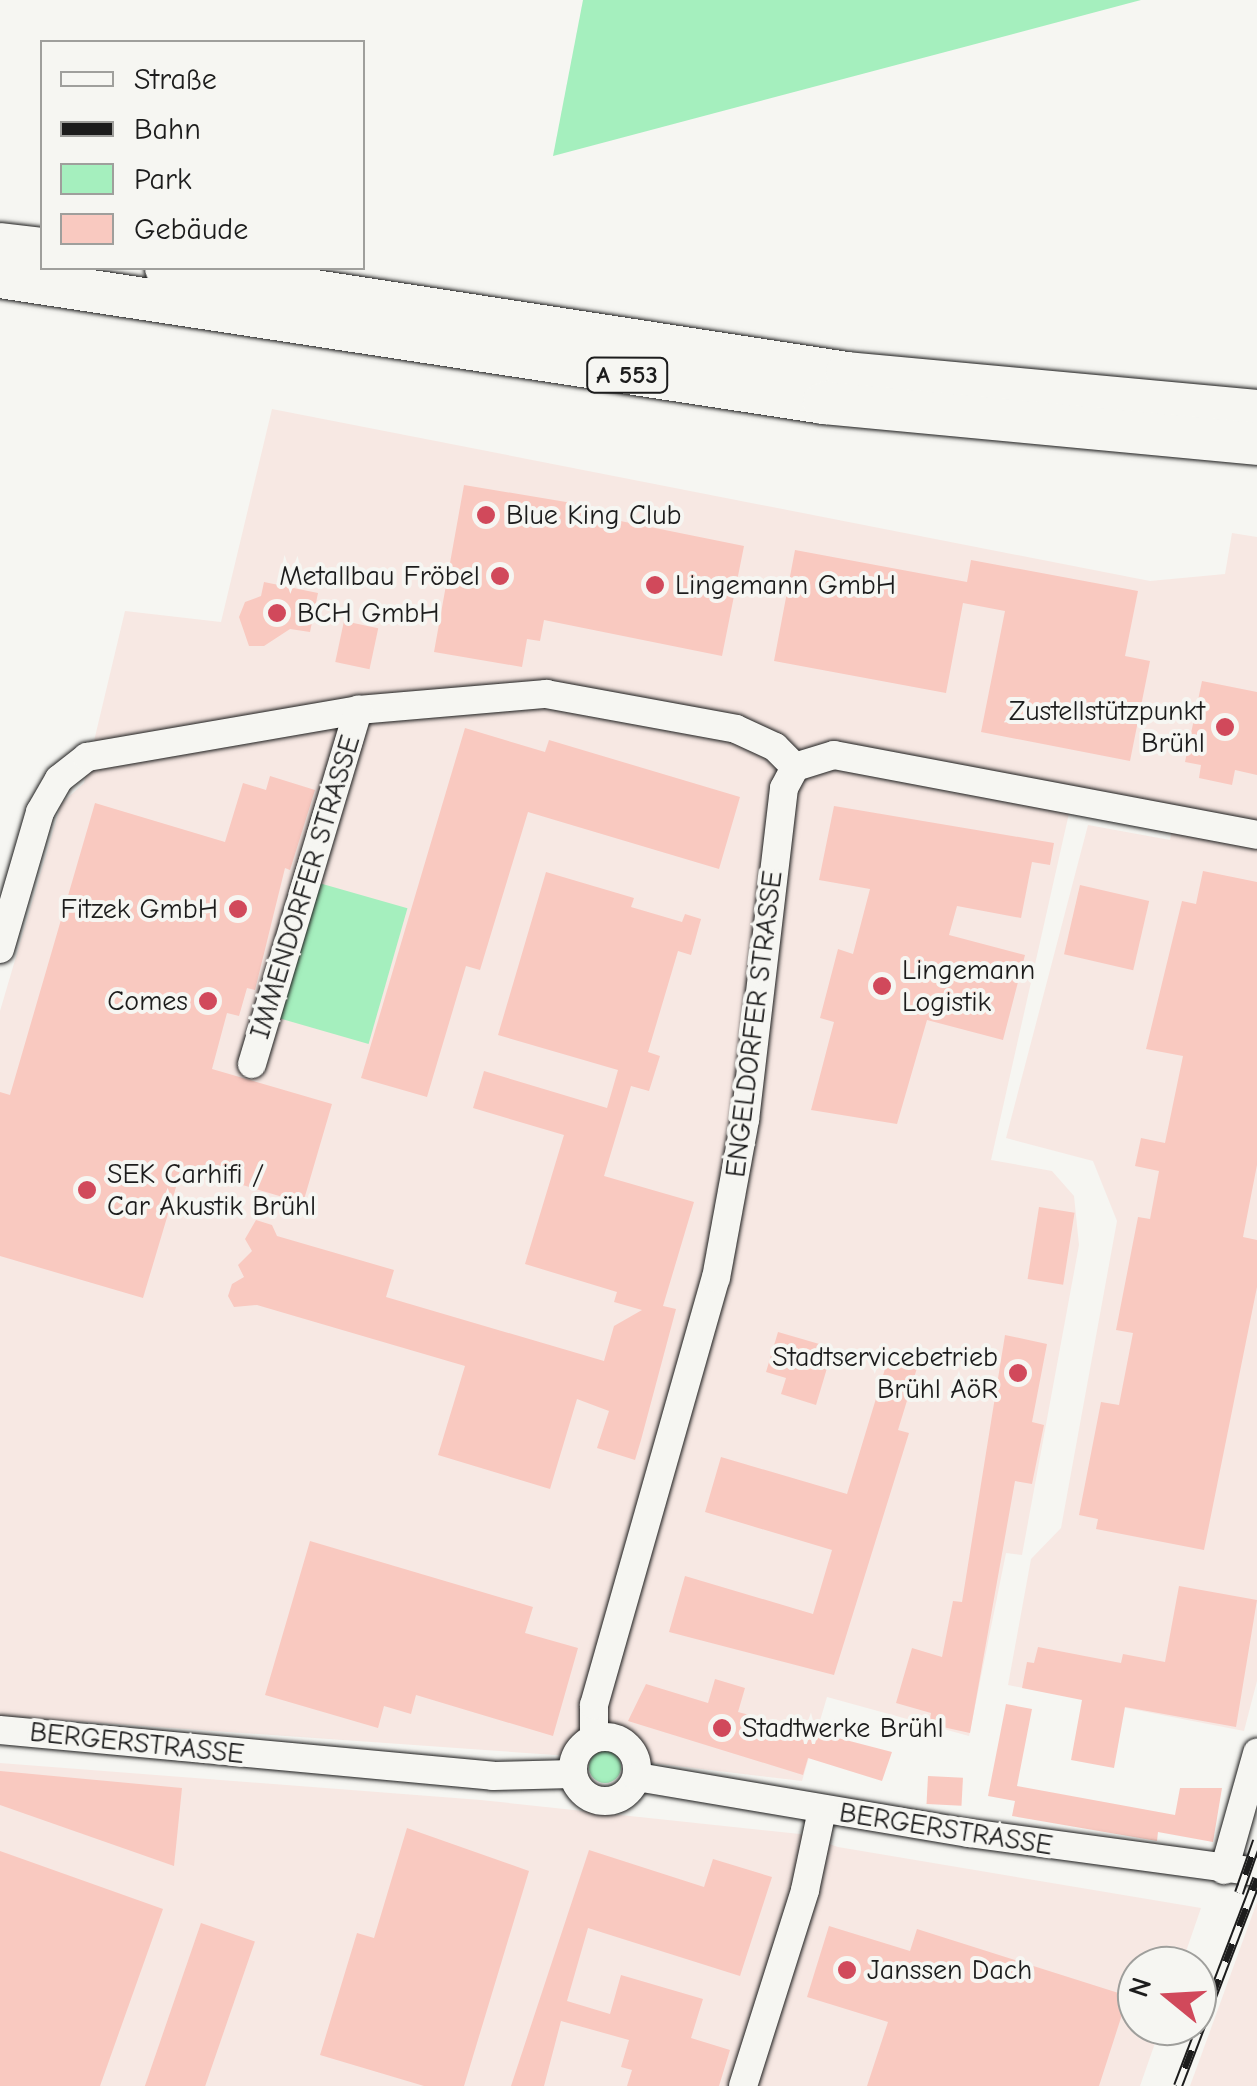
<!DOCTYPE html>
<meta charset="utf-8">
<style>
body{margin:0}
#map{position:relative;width:1257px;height:2086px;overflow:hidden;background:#f6f6f2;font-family:"Comic Neue",sans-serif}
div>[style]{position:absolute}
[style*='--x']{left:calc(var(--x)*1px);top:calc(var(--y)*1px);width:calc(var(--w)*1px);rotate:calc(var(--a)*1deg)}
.built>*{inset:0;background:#f7e8e3}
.green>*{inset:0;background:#a5efbe;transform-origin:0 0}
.round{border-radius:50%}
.building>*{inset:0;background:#f9c9c0;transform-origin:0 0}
.roads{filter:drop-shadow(0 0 2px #1c1c1c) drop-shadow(0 0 2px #1c1c1c)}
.minor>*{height:28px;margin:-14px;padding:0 14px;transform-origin:14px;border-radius:14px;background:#f6f6f2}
.minor>.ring{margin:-14px;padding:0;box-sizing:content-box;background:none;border:28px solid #f6f6f2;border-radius:50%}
.highway>*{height:42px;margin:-21px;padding:0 21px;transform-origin:21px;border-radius:21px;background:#f6f6f2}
.rail>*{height:10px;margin-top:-5px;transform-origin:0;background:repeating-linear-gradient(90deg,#f6f6f2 0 19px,#1c1c1c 0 38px);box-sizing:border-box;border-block:2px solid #1c1c1c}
.dots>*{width:28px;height:28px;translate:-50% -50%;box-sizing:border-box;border:5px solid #f6f6f2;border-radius:50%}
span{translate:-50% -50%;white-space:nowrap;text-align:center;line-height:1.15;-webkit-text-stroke:8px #f6f6f2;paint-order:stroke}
.shield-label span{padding:2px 8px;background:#f6f6f2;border:2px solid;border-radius:8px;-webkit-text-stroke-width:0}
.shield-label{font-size:25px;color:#1c1c1c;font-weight:700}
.poi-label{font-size:28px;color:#1c1c1c}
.left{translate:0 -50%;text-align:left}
.right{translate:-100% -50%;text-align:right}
.street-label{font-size:28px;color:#1c1c1c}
.legend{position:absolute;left:40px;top:40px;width:325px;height:230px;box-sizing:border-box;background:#f6f6f2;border:2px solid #9f9f9c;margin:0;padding:12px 18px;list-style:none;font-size:30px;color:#1c1c1c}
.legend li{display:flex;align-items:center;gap:20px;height:50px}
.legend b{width:50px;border:2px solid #9f9f9c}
.north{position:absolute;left:1117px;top:1946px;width:100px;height:100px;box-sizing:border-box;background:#f6f6f2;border:2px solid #9f9f9c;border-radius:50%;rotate:288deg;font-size:28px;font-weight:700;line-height:40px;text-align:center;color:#1c1c1c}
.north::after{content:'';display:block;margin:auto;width:35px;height:45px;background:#d1495b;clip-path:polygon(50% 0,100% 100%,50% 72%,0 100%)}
</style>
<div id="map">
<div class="built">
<i style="clip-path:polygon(272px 409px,1150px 581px,1225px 574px,1232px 533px,1257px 537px,1257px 1681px,1244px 1731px,1008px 1685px,1031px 1559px,1061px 1528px,1117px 1221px,1093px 1161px,1006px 1138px,1088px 825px,1170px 840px,1176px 808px,1074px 791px,991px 1160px,1052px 1171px,1074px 1196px,1079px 1245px,1022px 1555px,1006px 1553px,969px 1736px,827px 1697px,802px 1781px,626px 1760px,0 1716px,0 1011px,61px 804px,84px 783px,125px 611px,221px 622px)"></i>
<i style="clip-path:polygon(0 1763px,481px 1800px,800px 1834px,838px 1847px,1201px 1908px,1181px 1966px,1137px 1966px,1137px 2026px,1161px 2026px,1140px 2086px,0 2086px)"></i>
<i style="clip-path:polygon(1257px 1902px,1257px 2086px,1190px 2086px)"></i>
</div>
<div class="green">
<i style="clip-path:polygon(583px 0,1141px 0,553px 156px)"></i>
<i style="left:319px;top:883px;width:92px;height:141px;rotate:16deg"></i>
<i class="round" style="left:589px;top:1751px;width:32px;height:32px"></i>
</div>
<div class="building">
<i style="clip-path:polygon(464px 485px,578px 504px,576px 512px,744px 546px,722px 656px,544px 620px,540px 641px,527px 639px,522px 667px,434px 652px)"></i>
<i style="clip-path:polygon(795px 550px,967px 582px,971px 560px,1138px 591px,1125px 656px,1150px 661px,1130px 761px,981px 732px,1005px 611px,963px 603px,946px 693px,774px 661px)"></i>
<i style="clip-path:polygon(264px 582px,318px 593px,310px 632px,290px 629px,264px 646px,249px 646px,239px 617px,245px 602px,261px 596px)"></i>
<i style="left:344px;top:621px;width:35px;height:42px;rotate:12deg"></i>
<i style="clip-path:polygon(1202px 681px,1257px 692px,1257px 775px,1235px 770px,1232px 785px,1199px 778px,1201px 765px,1185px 762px)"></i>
<i style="clip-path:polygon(465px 728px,545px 752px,549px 740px,740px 797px,719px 869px,528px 812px,480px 970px,466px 966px,427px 1097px,361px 1078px)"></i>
<i style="clip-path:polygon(270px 776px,315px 790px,290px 870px,285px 868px,255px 990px,247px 988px,239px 1016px,227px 1013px,212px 1069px,332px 1104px,303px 1203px,182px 1167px,143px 1298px,0 1256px,0 1092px,10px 1095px,95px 803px,225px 842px,243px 783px,266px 790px)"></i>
<i style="clip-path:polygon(834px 806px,1054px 843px,1050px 865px,1032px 862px,1021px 918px,957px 906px,949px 935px,1025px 955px,1003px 1040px,927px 1020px,897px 1124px,811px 1110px,834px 1022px,820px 1018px,838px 949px,853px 954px,870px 889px,819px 880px)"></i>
<i style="clip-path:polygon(1203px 871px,1257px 882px,1257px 1165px,1243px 1237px,1257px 1240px,1257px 1287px,1204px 1550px,1096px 1529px,1098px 1519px,1079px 1515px,1101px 1402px,1119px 1405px,1133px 1333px,1116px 1330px,1138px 1217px,1150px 1219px,1159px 1171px,1135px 1166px,1141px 1138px,1165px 1143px,1183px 1056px,1146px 1049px,1182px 901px,1196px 904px)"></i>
<i style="clip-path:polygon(546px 872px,634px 898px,631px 907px,682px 922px,685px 914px,701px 919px,691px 955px,678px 951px,648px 1052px,660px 1056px,649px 1091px,631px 1086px,604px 1176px,694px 1202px,663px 1306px,676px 1309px,641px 1440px,635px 1460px,597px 1448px,609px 1411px,577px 1399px,550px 1489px,438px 1455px,465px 1366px,257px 1305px,234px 1307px,228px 1296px,232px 1284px,244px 1277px,238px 1265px,252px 1251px,245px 1239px,256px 1220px,272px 1225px,277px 1236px,394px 1270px,386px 1297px,604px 1361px,614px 1326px,642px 1310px,614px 1302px,617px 1292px,525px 1264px,564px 1135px,473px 1108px,484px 1071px,607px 1108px,618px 1070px,498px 1035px)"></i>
<i style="left:1080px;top:885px;width:71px;height:71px;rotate:13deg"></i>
<i style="left:1039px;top:1207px;width:36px;height:73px;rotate:9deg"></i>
<i style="clip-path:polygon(778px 1332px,833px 1348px,816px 1405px,781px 1394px,786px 1378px,766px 1372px)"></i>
<i style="clip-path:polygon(1005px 1335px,1047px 1344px,1032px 1422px,1044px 1425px,1032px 1484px,1015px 1481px,970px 1733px,929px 1724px,931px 1713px,896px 1703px,912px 1648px,942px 1657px,953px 1601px,962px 1602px)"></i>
<i style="clip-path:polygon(888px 1359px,917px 1368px,898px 1430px,909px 1433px,834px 1675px,669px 1632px,685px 1576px,813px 1614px,832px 1550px,705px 1512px,721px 1457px,847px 1494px)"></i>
<i style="clip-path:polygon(310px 1541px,533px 1607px,525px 1633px,578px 1648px,553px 1736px,416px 1695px,411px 1714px,384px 1706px,378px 1728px,265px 1695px)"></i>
<i style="clip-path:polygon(1179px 1586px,1257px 1600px,1236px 1727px,1125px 1707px,1114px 1768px,1071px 1760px,1082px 1700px,1022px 1688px,1027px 1662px,1034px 1663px,1038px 1647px,1121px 1663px,1123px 1654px,1165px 1662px)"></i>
<i style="clip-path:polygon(715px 1679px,745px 1688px,738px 1712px,892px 1752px,882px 1781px,808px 1758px,803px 1775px,628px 1721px,646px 1684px,708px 1703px)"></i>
<i style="clip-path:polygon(1006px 1704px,1032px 1709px,1017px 1786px,1175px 1815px,1180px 1788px,1222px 1788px,1213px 1842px,1158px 1832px,1157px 1841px,1012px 1816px,1015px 1801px,988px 1796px)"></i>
<i style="clip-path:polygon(0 1771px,182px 1788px,174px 1866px,0 1805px)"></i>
<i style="left:928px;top:1776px;width:35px;height:28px;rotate:3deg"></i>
<i style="clip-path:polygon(407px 1828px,529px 1871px,464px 2086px,424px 2086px,320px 2055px,357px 1933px,374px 1938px)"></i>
<i style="clip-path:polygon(589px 1850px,704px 1887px,713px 1859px,772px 1877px,740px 1976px,588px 1928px,567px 2001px,610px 2014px,621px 1975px,703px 1999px,691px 2038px,730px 2050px,719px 2086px,627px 2086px,632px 2070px,621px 2067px,629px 2040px,561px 2021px,544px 2086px,511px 2086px)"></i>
<i style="clip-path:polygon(0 1851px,163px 1909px,100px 2086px,0 2086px)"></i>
<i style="left:201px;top:1923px;width:57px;height:173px;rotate:19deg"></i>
<i style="clip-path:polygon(829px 1926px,910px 1951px,917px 1929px,1128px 1996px,1099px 2086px,867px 2086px,888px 2022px,807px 1997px)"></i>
</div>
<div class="roads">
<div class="minor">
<i style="--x:0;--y:949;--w:143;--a:-73.7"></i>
<i style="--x:40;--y:812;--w:38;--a:-60"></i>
<i style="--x:59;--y:779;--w:36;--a:-38"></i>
<i style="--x:87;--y:757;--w:275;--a:-9.8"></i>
<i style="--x:358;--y:710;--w:189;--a:-4.9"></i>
<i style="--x:546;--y:694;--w:193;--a:10.4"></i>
<i style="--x:736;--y:729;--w:43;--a:24.8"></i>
<i style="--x:775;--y:747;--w:28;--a:45"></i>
<i style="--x:252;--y:1064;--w:370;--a:-73.3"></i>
<i style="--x:0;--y:1730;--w:495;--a:5.3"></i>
<i style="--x:493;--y:1776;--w:80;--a:-1.4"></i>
<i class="ring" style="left:573px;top:1737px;width:36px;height:36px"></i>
<i style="--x:594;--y:1738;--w:33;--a:-90"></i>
<i style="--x:594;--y:1705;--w:444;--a:-74.1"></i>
<i style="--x:716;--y:1278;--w:161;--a:-79.6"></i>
<i style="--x:745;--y:1120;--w:334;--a:-83.3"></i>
<i style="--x:784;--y:788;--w:24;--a:-62"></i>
<i style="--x:795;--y:767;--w:41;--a:-17.1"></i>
<i style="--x:834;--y:755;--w:430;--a:10.7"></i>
<i style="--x:637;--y:1777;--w:337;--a:9.6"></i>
<i style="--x:969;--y:1833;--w:291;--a:7.7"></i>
<i style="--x:1224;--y:1870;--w:122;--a:-74.2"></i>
<i style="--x:743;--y:2086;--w:206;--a:-72.4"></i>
<i style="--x:805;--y:1890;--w:82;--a:-78"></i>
</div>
<div class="highway">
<i style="--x:0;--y:244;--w:42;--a:6.8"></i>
<i style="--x:166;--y:268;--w:689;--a:8.77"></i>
<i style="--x:847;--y:373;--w:412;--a:5.3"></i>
<i style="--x:0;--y:277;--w:834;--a:8.69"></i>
<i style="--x:824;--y:403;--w:435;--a:5.4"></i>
</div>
</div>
<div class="rail">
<i style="--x:1239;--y:1893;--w:55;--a:-70.9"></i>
<i style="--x:1178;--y:2086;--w:222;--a:-69.1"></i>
</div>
<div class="dots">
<i style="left:486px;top:515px;background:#d1495b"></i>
<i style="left:500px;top:576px;background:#d1495b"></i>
<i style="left:655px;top:585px;background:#d1495b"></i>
<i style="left:277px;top:613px;background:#d1495b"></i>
<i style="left:1225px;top:727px;background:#d1495b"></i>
<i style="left:238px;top:909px;background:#d1495b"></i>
<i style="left:882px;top:986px;background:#d1495b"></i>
<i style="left:208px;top:1001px;background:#d1495b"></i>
<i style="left:87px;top:1190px;background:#d1495b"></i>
<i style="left:1018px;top:1373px;background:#d1495b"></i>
<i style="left:722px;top:1728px;background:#d1495b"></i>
<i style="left:847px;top:1970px;background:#d1495b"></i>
</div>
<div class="shield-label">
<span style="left:627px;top:375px">A 553</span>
</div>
<div class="poi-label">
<span class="left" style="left:506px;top:515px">Blue King Club</span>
<span class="right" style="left:480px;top:576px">Metallbau Fröbel</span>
<span class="left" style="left:675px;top:585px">Lingemann GmbH</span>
<span class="left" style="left:297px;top:613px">BCH GmbH</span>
<span class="right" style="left:1205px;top:727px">Zustellstützpunkt<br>Brühl</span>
<span class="right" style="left:218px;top:909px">Fitzek GmbH</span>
<span class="left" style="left:902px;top:986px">Lingemann<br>Logistik</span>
<span class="right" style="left:188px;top:1001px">Comes</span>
<span class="left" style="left:107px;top:1190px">SEK Carhifi /<br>Car Akustik Brühl</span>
<span class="right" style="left:998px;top:1373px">Stadtservicebetrieb<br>Brühl AöR</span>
<span class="left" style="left:742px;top:1728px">Stadtwerke Brühl</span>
<span class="left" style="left:867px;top:1970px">Janssen Dach</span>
</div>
<div class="street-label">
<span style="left:305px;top:887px;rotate:-73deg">IMMENDORFER STRASSE</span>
<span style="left:754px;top:1024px;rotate:-83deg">ENGELDORFER STRASSE</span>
<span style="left:137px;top:1743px;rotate:6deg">BERGERSTRASSE</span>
<span style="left:946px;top:1829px;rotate:9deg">BERGERSTRASSE</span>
</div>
<ul class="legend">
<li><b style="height:12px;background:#f6f6f2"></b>Straße</li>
<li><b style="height:12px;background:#1c1c1c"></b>Bahn</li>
<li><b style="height:28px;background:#a5efbe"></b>Park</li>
<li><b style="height:28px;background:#f9c9c0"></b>Gebäude</li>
</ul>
<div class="north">N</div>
</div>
